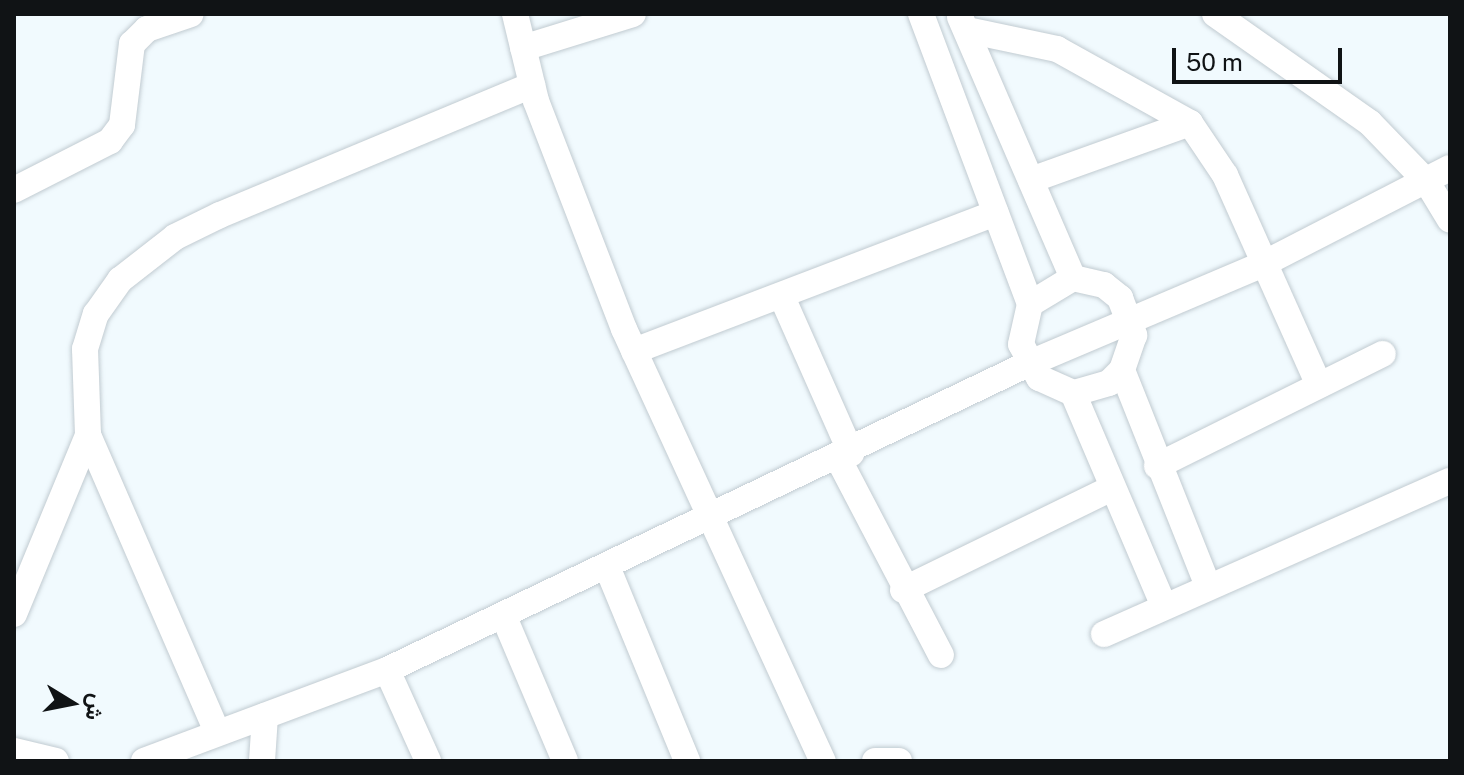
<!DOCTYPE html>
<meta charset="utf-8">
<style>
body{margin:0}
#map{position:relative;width:1464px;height:775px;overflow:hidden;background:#f1fafe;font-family:"Public Sans",Vazirmatn,sans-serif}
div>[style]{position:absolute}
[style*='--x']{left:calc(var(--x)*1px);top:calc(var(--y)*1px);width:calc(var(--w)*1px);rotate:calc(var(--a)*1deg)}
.roads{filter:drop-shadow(0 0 2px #c1cbd1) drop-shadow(0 0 2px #c1cbd1)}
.street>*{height:26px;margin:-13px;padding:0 13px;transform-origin:13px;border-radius:13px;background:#fff}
span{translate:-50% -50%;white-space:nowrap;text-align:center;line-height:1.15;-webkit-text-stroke:6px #f1fafe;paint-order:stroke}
.frame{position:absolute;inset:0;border:16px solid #101315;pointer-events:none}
.north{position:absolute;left:32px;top:663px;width:80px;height:80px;-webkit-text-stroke:6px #f1fafe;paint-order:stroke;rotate:100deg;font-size:22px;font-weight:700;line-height:32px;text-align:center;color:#101315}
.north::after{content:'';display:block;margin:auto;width:28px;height:36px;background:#101315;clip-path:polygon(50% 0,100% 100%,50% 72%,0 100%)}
.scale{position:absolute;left:1172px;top:48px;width:170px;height:36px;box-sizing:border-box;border:4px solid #101315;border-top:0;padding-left:10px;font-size:24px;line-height:28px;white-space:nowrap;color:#101315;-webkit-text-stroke:6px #f1fafe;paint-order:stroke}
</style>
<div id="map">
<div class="roads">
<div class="street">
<i style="--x:515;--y:14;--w:89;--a:76.4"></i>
<i style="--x:536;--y:101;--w:244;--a:68.9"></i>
<i style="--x:624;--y:329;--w:476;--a:65.3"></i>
<i style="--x:921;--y:14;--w:310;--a:69.4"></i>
<i style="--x:1215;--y:14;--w:189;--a:35.1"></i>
<i style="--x:1370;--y:123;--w:82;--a:46"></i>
<i style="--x:1427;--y:182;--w:44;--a:58.8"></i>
<i style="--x:960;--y:17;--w:284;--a:66.6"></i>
<i style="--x:967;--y:30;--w:92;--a:11.9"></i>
<i style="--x:1057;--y:49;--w:152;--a:29.1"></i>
<i style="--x:1190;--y:123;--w:63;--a:56.1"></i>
<i style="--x:1225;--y:175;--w:230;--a:65.9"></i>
<i style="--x:523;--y:48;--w:115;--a:-17.2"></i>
<i style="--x:1031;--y:180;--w:169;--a:-19.7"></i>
<i style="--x:14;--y:190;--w:108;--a:-27"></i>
<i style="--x:110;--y:141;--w:20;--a:-53"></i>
<i style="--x:122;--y:125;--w:82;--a:-83"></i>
<i style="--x:132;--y:44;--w:21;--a:-45"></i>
<i style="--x:147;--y:29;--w:46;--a:-18.8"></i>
<i style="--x:782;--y:297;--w:171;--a:66.1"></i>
<i style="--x:634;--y:351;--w:387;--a:-20.9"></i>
<i style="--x:1122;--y:370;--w:18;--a:135"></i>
<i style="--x:1109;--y:383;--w:37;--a:164"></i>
<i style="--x:1073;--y:393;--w:37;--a:-156"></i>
<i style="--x:1039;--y:378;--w:38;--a:-118"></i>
<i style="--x:1021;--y:344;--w:41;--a:-77.3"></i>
<i style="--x:1030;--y:304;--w:50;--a:-31.2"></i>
<i style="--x:1073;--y:278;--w:32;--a:13"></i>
<i style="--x:1104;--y:285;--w:21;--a:39"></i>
<i style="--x:1120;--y:298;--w:40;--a:69"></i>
<i style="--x:1134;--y:335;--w:37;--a:109"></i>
<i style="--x:1122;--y:370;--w:230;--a:68.3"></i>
<i style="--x:1073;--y:393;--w:232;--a:66.9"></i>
<i style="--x:88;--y:435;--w:324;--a:66.5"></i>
<i style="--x:839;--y:460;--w:220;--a:62.4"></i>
<i style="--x:1157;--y:466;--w:252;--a:-26.4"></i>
<i style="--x:608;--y:569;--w:208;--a:67.6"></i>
<i style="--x:903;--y:590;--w:230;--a:-26"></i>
<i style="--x:14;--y:614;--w:194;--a:-67.5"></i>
<i style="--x:88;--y:435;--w:86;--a:-92"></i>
<i style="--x:85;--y:349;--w:37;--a:-73"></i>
<i style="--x:96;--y:314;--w:42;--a:-54.8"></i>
<i style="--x:120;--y:280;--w:70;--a:-38"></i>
<i style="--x:175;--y:237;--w:50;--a:-26.1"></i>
<i style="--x:220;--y:215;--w:338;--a:-22.6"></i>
<i style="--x:504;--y:617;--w:156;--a:67"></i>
<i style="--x:1104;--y:634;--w:378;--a:-23.9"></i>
<i style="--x:387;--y:670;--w:100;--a:65.7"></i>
<i style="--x:14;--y:751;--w:43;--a:13.4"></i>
<i style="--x:144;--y:761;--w:259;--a:-20.5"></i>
<i style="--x:387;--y:670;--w:710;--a:-25.52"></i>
<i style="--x:1028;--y:364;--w:253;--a:-23"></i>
<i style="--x:1261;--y:265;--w:212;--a:-27.2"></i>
<i style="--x:262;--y:761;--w:45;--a:-86.2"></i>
<i style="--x:875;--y:761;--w:24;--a:0"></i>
</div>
</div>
<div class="frame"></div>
<div class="north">ش</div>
<div class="scale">50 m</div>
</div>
